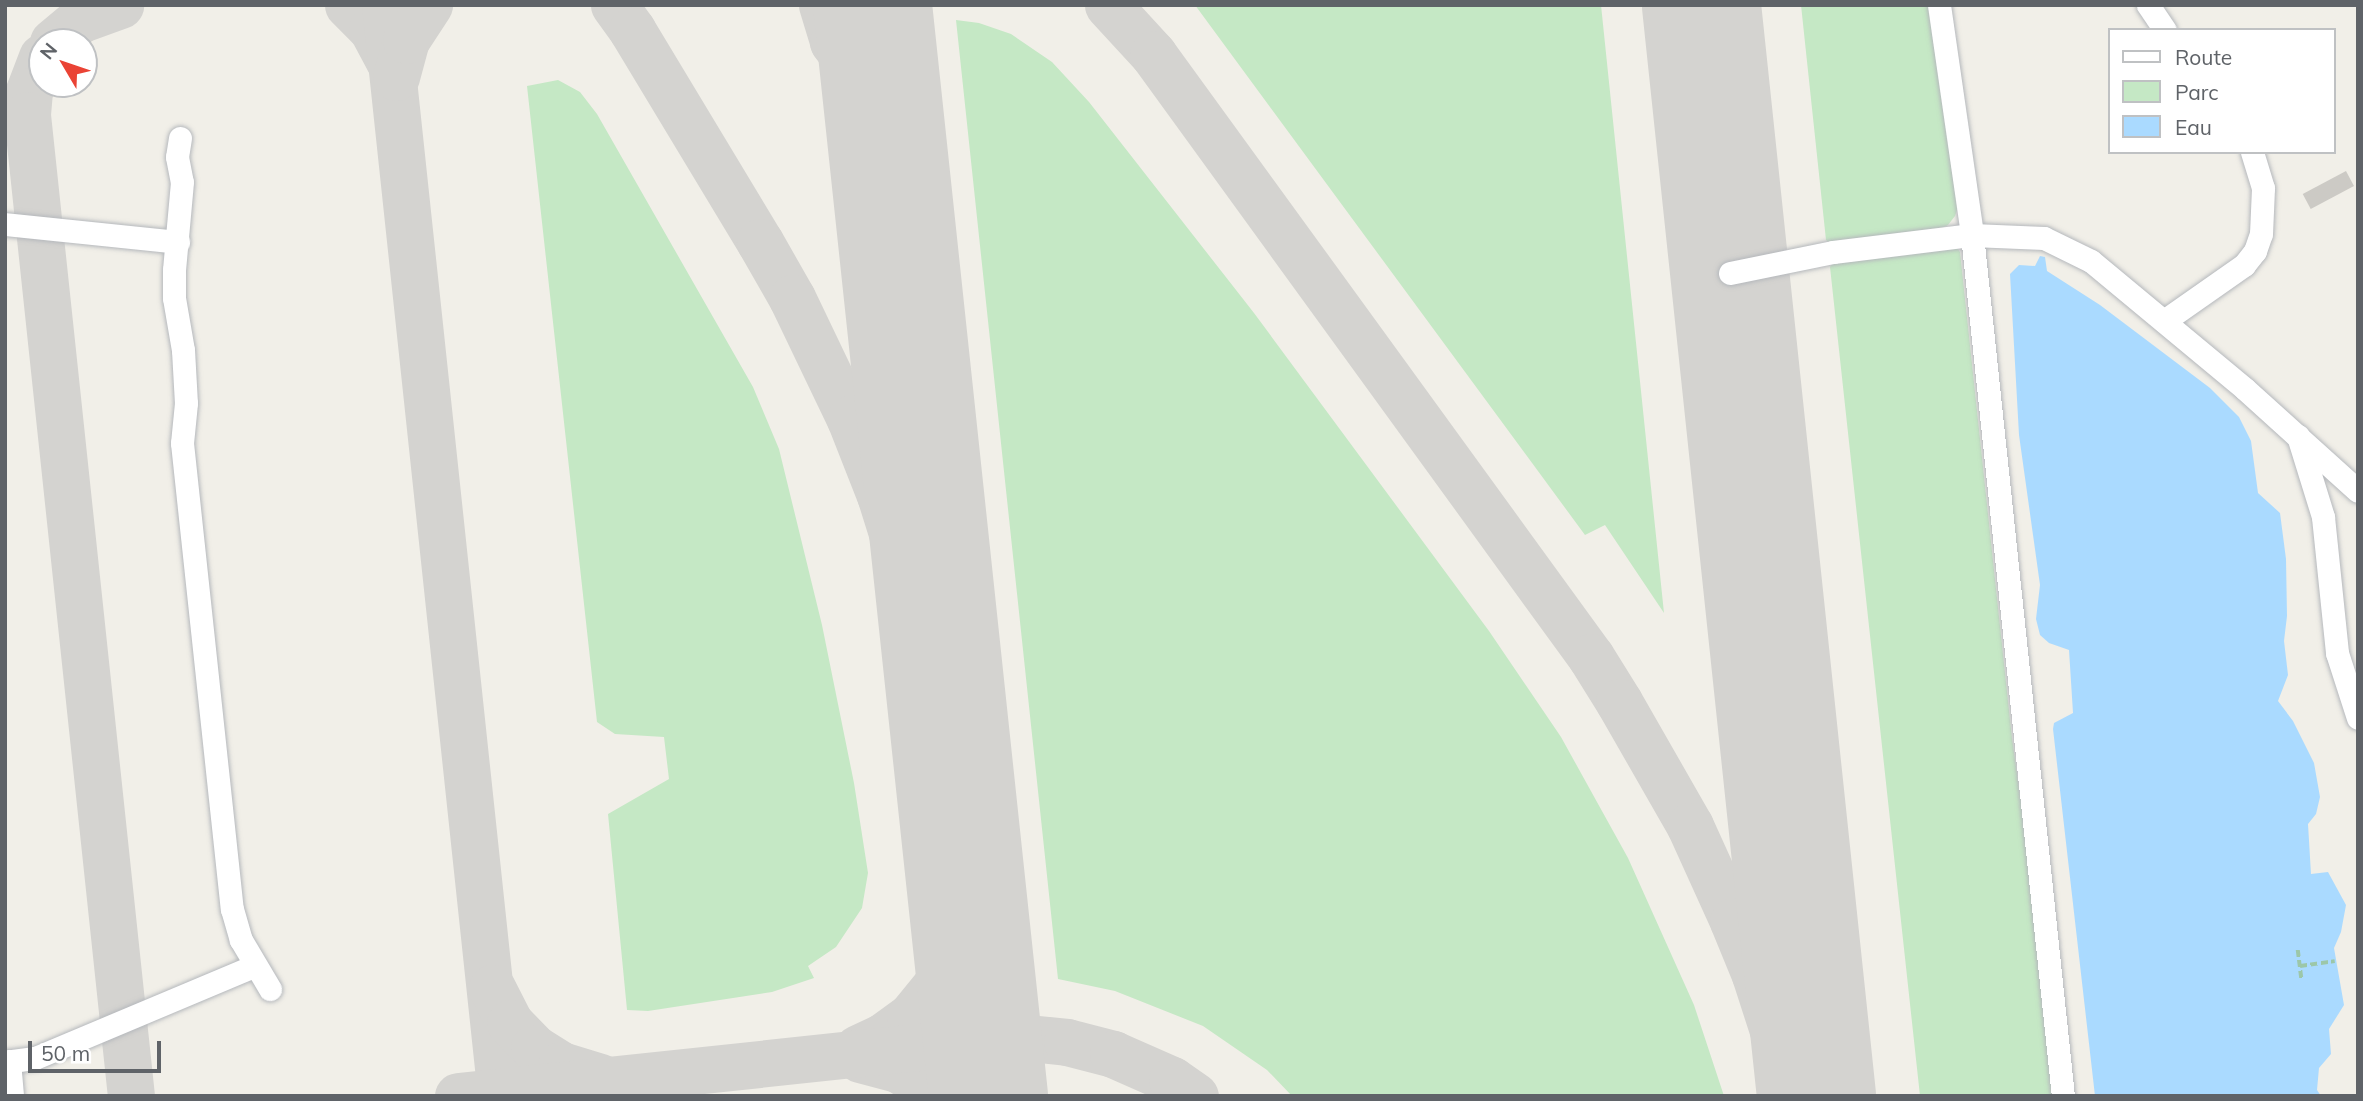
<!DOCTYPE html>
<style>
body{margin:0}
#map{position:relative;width:2363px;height:1101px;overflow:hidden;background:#f1efe8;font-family:Mulish,sans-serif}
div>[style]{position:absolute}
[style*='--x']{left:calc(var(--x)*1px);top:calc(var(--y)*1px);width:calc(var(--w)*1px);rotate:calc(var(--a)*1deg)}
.green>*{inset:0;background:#c5e8c5}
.water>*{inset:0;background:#aadaff}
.taxiway>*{height:47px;margin:-23.5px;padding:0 23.5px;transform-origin:23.5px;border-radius:23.5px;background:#d4d3d0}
.runway>*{height:119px;margin:-59.5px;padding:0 59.5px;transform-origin:59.5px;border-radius:59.5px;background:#d4d3d0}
.building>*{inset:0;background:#cccac5;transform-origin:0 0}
.path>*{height:3.5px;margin-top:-1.75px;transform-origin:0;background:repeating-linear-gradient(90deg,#9cc7a9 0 7px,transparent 0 10.5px)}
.roads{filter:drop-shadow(0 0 2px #b5b8bc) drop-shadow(0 0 2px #b5b8bc)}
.minor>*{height:23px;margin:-11.5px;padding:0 11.5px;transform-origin:11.5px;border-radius:11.5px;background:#fff}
span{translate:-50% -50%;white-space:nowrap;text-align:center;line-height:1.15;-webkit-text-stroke:7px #fff;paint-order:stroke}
.frame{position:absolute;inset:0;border:7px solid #5f6368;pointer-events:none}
.legend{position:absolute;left:2108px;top:28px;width:228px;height:126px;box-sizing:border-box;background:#fff;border:2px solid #bfc1c3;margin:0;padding:9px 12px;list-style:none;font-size:21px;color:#5f6368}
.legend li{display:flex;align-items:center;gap:14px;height:35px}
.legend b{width:35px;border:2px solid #bfc1c3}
.north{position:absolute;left:28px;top:28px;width:70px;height:70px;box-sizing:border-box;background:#fff;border:2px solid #bfc1c3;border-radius:50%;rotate:309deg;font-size:19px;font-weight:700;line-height:28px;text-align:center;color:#5f6368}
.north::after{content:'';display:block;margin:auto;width:24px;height:32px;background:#ea4335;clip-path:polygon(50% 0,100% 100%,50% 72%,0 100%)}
.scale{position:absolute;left:28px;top:1041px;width:133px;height:32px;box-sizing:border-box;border:4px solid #5f6368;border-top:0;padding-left:9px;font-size:21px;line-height:24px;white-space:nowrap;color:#5f6368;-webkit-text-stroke:5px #fff;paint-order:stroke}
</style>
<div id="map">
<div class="green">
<i style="clip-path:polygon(1195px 5px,1601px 5px,1664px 613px,1605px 525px,1585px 535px)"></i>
<i style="clip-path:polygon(1801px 5px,1936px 5px,1959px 204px,1955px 216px,1948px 225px,1936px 231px,1834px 246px,1826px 240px)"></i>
<i style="clip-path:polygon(956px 20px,979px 23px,1011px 34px,1052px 62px,1089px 102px,1254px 313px,1489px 631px,1561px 737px,1628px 858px,1694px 1005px,1724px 1096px,1292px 1096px,1267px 1070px,1203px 1026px,1115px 991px,1058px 979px)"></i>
<i style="clip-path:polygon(558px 80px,580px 92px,597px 114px,753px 387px,779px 449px,822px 625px,854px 783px,868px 873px,862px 908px,836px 947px,808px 966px,814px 978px,772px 992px,648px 1011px,627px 1010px,608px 814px,669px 779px,664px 737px,615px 734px,597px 722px,527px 86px)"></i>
<i style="clip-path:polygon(1956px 246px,1960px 252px,2012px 738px,2045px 975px,2056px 1096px,1920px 1096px,1830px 267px,1834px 261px)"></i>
</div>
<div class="water">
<i style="clip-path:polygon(2040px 256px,2045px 257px,2047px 271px,2100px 305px,2210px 388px,2239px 417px,2251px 441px,2258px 493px,2280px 513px,2286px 559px,2287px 616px,2284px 641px,2288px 675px,2278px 701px,2293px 721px,2314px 763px,2320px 797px,2316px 814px,2308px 824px,2311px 874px,2328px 872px,2346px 905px,2341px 932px,2334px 948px,2344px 1005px,2329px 1029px,2331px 1054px,2319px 1068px,2317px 1090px,2321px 1096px,2095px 1096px,2053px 729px,2054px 723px,2073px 713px,2069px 650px,2049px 643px,2040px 635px,2036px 619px,2040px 585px,2019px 435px,2010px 274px,2019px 265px,2035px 266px)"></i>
</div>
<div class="taxiway">
<i style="--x:348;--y:5;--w:34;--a:45"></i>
<i style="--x:372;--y:29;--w:36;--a:62"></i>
<i style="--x:385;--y:5;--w:1097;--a:83.93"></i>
<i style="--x:614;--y:5;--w:31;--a:54"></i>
<i style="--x:632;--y:30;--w:248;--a:58.9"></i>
<i style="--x:760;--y:242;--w:64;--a:60.3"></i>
<i style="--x:792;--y:298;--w:134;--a:64.4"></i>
<i style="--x:850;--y:419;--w:82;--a:68.5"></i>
<i style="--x:880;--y:495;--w:144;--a:72.6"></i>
<i style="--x:923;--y:632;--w:147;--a:77.9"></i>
<i style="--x:822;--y:5;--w:39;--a:73"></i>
<i style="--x:833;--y:42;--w:73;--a:53.9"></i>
<i style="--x:876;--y:101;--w:16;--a:68"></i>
<i style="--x:882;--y:116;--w:46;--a:83.8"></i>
<i style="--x:1108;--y:5;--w:67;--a:47.4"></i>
<i style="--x:1153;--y:54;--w:745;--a:54.01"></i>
<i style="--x:1591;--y:657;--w:53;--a:58.1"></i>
<i style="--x:1619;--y:702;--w:143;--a:60.2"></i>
<i style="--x:1690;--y:826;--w:104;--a:65.6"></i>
<i style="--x:1733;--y:921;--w:58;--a:67.8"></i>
<i style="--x:1755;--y:975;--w:127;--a:72.1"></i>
<i style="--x:53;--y:42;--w:34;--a:-40"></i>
<i style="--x:79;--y:20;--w:44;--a:-20.1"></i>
<i style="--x:42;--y:57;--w:36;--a:111"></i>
<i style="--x:29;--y:91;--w:24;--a:95"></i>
<i style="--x:27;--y:115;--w:986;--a:83.95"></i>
<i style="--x:396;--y:77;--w:38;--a:-75"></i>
<i style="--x:406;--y:40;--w:42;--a:-56.7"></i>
<i style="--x:492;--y:988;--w:39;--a:63"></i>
<i style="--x:510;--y:1023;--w:35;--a:46"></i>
<i style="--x:534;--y:1048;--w:32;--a:32"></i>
<i style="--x:561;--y:1065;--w:41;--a:17.1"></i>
<i style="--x:858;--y:1048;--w:26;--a:-25"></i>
<i style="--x:882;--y:1037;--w:34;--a:-36"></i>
<i style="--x:910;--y:1017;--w:49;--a:-50.8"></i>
<i style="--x:941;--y:979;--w:38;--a:-65"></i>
<i style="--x:957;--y:945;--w:26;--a:-77"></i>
<i style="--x:963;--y:920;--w:37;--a:-85"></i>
<i style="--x:860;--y:1059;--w:39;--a:15"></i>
<i style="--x:898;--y:1069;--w:50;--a:32.7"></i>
<i style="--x:458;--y:1096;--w:511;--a:-6.07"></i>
<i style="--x:966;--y:1042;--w:63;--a:-3.6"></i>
<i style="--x:1029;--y:1038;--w:38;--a:6"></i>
<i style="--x:1067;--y:1042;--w:48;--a:14.6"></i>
<i style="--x:1113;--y:1054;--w:64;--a:23.8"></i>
<i style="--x:1172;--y:1080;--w:28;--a:35"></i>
</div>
<div class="runway">
<i style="--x:872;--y:5;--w:1097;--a:83.93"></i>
<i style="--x:1701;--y:5;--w:1097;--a:83.98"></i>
</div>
<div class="building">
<i style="left:2346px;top:171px;width:17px;height:49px;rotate:62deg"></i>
</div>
<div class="path">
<i style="--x:2298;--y:950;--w:31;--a:83"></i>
<i style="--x:2300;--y:966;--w:35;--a:-8"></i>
</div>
<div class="roads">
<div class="minor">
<i style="--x:1939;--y:5;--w:232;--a:81.8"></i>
<i style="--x:1972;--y:235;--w:866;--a:83.97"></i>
<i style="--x:2148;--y:5;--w:30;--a:56"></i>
<i style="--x:180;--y:138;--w:19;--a:99"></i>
<i style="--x:177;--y:157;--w:25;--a:79"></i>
<i style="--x:182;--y:182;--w:88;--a:95.2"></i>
<i style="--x:174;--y:270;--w:28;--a:90"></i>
<i style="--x:174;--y:298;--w:53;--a:80.2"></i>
<i style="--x:183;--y:350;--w:53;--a:86.8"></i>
<i style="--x:186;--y:403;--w:40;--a:95.7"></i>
<i style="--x:182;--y:443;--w:469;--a:83.9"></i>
<i style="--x:232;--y:909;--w:32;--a:74"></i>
<i style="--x:241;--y:940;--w:57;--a:59.4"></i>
<i style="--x:5;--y:224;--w:174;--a:5.9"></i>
<i style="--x:1730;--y:273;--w:105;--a:-11.5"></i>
<i style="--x:1833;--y:252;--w:140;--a:-7"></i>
<i style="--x:1972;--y:235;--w:72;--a:2.4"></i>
<i style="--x:2044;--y:238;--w:52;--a:26.1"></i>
<i style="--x:2091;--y:261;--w:200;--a:39.7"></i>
<i style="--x:2245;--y:389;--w:152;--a:42.1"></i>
<i style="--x:2164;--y:321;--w:98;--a:-35"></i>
<i style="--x:2244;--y:265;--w:18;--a:-52"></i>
<i style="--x:2255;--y:251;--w:18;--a:-71"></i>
<i style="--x:2261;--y:234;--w:46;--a:-87.5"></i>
<i style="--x:2263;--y:188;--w:38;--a:-107"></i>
<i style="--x:2298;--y:436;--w:85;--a:72.8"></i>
<i style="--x:2323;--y:517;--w:137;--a:84.1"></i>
<i style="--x:2337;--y:653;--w:68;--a:72.1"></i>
<i style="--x:9;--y:1061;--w:35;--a:85"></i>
<i style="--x:5;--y:1062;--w:30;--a:-8"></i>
<i style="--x:35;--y:1058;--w:238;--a:-22.8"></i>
</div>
</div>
<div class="frame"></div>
<ul class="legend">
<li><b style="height:9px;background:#fff"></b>Route</li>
<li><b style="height:19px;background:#c5e8c5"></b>Parc</li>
<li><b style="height:19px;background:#aadaff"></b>Eau</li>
</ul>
<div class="north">N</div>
<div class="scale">50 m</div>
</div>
